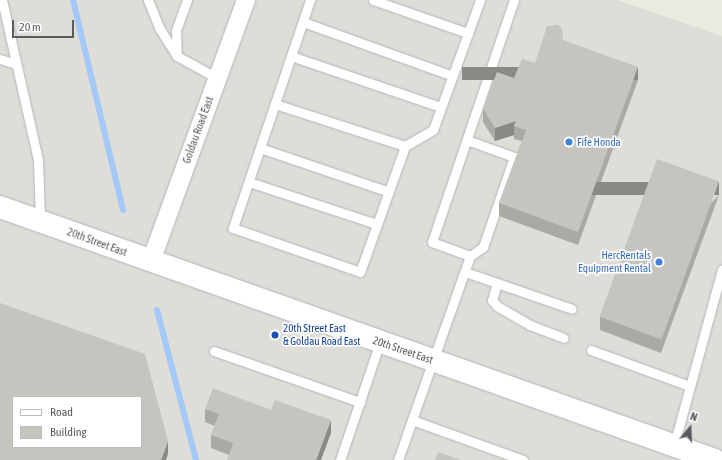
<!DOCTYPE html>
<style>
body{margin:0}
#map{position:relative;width:722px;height:460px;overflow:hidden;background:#ebeae0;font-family:"Asap Condensed",sans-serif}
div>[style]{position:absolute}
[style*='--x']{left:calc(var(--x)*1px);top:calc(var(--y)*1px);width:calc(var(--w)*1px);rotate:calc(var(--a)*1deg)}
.industrial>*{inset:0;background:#deddd8}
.stream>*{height:6px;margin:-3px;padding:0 3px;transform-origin:3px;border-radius:3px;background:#a4c8f8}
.roads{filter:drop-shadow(0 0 1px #b6b7bc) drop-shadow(0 0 1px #b6b7bc)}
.service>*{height:9px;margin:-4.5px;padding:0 4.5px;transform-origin:4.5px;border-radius:4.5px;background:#fff}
.minor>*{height:18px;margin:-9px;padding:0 9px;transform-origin:9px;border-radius:9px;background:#fff}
.secondary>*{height:22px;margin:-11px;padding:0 11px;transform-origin:11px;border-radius:11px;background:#fff}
.wall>*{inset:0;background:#aaa9a3}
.shaded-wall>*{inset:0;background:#8b8985;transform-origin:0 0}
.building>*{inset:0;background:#c6c4be;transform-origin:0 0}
.dots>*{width:11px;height:11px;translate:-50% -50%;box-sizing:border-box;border:2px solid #fff;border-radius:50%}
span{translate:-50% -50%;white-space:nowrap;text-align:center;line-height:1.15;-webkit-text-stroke:3.5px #fff;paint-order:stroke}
.street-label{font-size:11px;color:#595b60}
.shop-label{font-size:11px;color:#366cbe}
.left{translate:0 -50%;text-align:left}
.right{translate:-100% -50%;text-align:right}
.transit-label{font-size:11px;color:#164399}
.legend{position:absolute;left:12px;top:396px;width:130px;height:52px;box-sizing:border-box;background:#fff;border:1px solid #bdbdbf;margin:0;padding:5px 7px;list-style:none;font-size:12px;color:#595b60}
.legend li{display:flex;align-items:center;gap:8px;height:20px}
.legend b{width:20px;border:1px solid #bdbdbf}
.north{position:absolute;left:670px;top:408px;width:40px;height:40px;-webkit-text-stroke:3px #fff;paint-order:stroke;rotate:19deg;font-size:11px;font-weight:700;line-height:16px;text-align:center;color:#595b60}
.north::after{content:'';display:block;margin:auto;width:14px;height:18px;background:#595b60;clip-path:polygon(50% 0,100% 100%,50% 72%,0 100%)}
.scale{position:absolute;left:12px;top:20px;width:62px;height:18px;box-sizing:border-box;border:2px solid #595b60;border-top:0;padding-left:5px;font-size:12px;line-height:14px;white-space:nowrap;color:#595b60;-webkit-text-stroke:3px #fff;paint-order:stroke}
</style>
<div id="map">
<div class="industrial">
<i style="clip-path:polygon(evenodd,0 0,617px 0,722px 36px,722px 460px,0 460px,0 0,13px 397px,141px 397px,141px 447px,13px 447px,13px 397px)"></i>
</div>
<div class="stream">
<i style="--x:73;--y:0;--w:216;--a:76.6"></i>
<i style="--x:157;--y:310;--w:155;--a:75.4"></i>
</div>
<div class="roads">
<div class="service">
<i style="--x:2;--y:0;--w:164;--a:77.3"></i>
<i style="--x:38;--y:160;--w:60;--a:88.1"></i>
<i style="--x:148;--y:0;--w:31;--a:68"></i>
<i style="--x:160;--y:29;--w:32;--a:58"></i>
<i style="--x:187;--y:0;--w:33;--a:110"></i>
<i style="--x:176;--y:31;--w:25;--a:88"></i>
<i style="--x:177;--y:56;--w:46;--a:28.8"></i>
<i style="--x:310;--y:0;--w:241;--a:108.7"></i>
<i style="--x:233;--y:228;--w:134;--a:19.1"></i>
<i style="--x:360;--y:272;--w:134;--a:-70.3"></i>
<i style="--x:405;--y:146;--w:32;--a:-30"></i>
<i style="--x:433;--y:130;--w:138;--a:-70.1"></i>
<i style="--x:373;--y:0;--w:101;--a:19.2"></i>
<i style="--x:303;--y:22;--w:159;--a:19.8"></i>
<i style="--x:291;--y:56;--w:158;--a:18.8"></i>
<i style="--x:0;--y:59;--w:17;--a:17"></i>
<i style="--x:275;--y:104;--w:137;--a:17.9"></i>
<i style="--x:467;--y:140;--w:50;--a:19.9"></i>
<i style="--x:514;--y:157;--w:95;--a:109"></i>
<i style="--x:483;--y:247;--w:16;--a:145"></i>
<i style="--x:470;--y:256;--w:174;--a:109.5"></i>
<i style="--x:412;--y:420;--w:118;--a:19.8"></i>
<i style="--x:260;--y:148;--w:136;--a:18.8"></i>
<i style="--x:249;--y:182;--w:135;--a:18.2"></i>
<i style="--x:470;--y:256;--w:40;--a:-159.8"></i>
<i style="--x:432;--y:242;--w:256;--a:-71.3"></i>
<i style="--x:465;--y:272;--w:34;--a:19"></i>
<i style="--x:497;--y:283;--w:18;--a:106"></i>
<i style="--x:492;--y:300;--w:8;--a:50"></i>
<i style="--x:497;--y:306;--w:38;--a:30"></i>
<i style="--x:530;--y:325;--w:36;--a:21"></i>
<i style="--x:497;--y:283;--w:79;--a:19.1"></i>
<i style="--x:591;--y:350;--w:105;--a:20"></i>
<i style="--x:214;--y:351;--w:155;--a:19.3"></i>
<i style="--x:674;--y:445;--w:182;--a:-74.7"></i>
<i style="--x:340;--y:460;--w:125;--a:-71.3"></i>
<i style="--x:398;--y:460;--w:42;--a:-70.7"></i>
</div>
<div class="minor">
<i style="--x:151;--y:261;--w:278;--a:-70"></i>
</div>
<div class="secondary">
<i style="--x:0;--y:207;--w:758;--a:19.49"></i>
</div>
</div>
<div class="wall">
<i style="clip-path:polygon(563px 40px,638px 80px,578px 245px,499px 216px,499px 203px,522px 141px,514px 139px,514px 135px,495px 141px,483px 122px,483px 109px,514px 78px,535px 63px)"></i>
<i style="clip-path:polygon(719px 195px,661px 353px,600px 330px,600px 317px)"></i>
<i style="clip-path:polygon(205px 409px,331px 433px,229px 455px,211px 448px,211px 435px,215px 426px,205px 422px)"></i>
</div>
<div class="shaded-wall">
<i style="left:638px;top:67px;width:13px;height:176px;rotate:90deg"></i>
<i style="clip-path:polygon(516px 121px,514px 126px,514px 135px,495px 141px,495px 128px)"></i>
<i style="left:719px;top:182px;width:13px;height:168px;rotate:90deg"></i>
<i style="clip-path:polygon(331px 420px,331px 433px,321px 460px,316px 460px)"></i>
<i style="clip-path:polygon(168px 441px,168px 454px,166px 460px,161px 460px)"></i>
</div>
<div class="building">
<i style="clip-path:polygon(558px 25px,562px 29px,563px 40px,638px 67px,578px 232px,499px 203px,526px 130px,514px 126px,516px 121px,495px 128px,483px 109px,497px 72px,514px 78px,522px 59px,535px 63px,547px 26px)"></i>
<i style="left:657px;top:159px;width:66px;height:168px;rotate:20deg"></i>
<i style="clip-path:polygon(evenodd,0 303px,145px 354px,168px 441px,161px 460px,0 460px,0 303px,13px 397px,141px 397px,141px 447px,13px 447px,13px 397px)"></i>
<i style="clip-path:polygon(213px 388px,271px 410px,275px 400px,331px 420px,316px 460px,227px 460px,233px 443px,211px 435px,219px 414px,205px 409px)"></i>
<i style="clip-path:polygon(438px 452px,461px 460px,435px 460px)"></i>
</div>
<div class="dots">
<i style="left:569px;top:142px;background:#3f7fe0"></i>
<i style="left:659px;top:262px;background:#3f7fe0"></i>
<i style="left:275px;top:335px;background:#1a4fb4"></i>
</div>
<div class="street-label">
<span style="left:198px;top:130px;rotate:-70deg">Goldau Road East</span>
<span style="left:97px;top:242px;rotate:20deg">20th Street East</span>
<span style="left:403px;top:350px;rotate:19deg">20th Street East</span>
</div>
<div class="shop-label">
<span class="left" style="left:577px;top:142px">Fife Honda</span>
<span class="right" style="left:651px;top:262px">HercRentals<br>Equipment Rental</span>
</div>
<div class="transit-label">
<span class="left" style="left:283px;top:335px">20th Street East<br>&amp; Goldau Road East</span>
</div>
<ul class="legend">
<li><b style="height:5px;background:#fff"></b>Road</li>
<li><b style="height:11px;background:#c6c4be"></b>Building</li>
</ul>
<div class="north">N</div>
<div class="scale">20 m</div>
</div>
